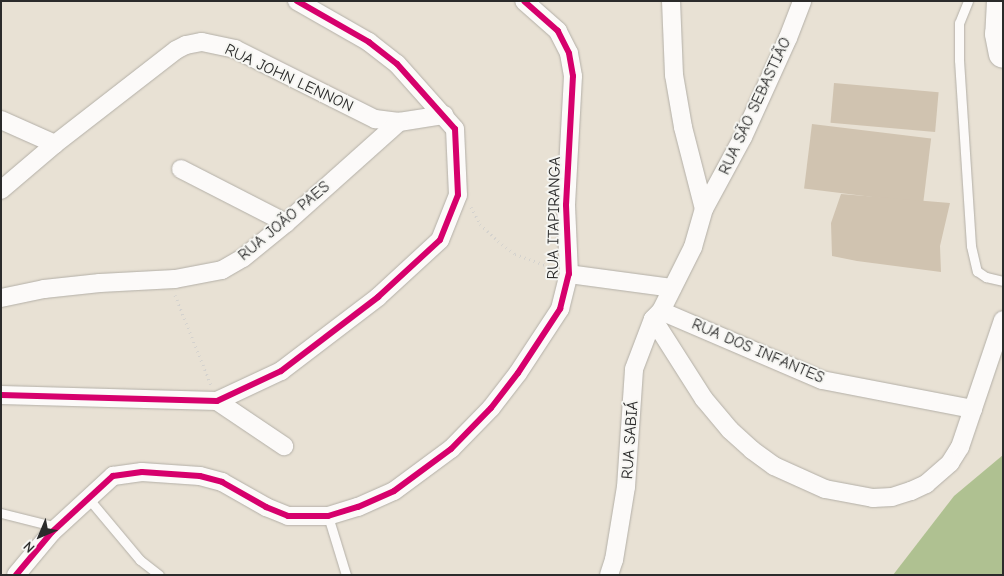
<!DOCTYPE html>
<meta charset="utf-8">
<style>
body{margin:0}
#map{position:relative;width:1004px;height:576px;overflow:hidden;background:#e8e1d4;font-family:"Comic Neue",sans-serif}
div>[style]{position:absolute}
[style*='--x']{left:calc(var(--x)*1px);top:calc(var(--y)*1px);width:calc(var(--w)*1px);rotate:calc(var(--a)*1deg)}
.forest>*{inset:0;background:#afc191}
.building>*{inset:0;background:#d0c3b0;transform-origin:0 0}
.path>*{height:3px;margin-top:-1.5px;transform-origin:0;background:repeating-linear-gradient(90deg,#d4d2ce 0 1px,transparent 0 5px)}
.roads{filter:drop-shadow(0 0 1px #b3afa7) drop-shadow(0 0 1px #b3afa7)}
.lane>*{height:9px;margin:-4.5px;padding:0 4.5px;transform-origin:4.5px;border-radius:4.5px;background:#fcfaf9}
.street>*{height:18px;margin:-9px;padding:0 9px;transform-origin:9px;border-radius:9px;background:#fcfaf9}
.primary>*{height:28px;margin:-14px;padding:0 14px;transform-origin:14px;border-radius:14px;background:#fcfaf9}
.cycleway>*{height:6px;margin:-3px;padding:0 3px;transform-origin:3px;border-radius:3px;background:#d6006c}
span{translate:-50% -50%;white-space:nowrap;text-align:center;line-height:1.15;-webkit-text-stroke:4px #f6f6f2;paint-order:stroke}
.street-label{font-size:16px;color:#2b2b2b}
.frame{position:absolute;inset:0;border:2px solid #2b2b2b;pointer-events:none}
.north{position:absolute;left:15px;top:511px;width:50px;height:50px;-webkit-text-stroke:4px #f6f6f2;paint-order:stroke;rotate:225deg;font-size:14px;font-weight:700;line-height:20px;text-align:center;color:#2b2b2b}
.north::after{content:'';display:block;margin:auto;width:18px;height:22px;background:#2b2b2b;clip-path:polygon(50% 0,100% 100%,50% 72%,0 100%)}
</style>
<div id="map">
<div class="forest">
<i style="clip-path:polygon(1003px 455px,1003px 575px,893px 575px,954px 496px)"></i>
</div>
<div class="building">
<i style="left:834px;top:83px;width:105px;height:40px;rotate:5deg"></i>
<i style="left:812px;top:124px;width:120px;height:65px;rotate:7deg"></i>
<i style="clip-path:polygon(841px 194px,950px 203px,940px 246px,941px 272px,857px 261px,832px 256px,831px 223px)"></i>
</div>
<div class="path">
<i style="--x:471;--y:207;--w:19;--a:62"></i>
<i style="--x:480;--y:224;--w:25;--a:43"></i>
<i style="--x:498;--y:241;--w:21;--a:37"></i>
<i style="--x:515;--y:254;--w:38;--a:20"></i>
<i style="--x:175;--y:295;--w:97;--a:68.2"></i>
</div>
<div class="roads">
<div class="lane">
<i style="--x:968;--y:1;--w:24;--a:112"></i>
<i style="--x:959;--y:23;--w:37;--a:90"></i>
<i style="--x:959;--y:60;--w:186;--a:86.3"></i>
<i style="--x:971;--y:246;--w:26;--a:77"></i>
<i style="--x:977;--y:271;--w:11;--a:34"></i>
<i style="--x:986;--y:277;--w:17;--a:13"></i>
<i style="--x:88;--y:498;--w:81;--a:50"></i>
<i style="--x:140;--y:560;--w:24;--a:38"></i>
<i style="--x:1;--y:513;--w:58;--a:14"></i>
<i style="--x:328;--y:516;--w:62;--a:73"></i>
</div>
<div class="street">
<i style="--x:1;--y:120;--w:59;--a:24"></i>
<i style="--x:181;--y:169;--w:118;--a:27.2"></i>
<i style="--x:1;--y:190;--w:71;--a:-40.4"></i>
<i style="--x:55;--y:144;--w:153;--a:-37.8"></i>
<i style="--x:176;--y:50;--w:11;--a:-27"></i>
<i style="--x:186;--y:45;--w:16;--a:-11"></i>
<i style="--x:202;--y:42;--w:34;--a:12"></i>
<i style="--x:235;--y:49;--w:157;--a:26.6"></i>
<i style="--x:375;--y:119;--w:24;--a:7"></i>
<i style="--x:399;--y:122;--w:46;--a:-8.8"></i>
<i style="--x:704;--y:209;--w:82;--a:-61.6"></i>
<i style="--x:743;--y:137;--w:109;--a:-65.6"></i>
<i style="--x:788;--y:38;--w:40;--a:-69"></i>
<i style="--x:569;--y:274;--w:104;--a:7.7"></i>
<i style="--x:1;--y:298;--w:44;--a:-11.8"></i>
<i style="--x:44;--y:289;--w:56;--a:-6.1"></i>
<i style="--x:100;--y:283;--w:75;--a:-3.1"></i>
<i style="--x:175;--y:279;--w:48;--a:-10.8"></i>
<i style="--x:222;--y:270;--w:24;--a:-30"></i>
<i style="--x:243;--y:258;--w:55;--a:-39.1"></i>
<i style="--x:286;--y:223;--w:152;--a:-41.8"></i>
<i style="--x:661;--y:311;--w:175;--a:23.2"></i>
<i style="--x:822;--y:380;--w:154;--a:10.9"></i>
<i style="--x:653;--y:319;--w:95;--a:57.5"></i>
<i style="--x:704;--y:399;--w:40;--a:50"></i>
<i style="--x:730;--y:430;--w:30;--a:42"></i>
<i style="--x:752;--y:450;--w:27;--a:36"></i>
<i style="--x:774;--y:466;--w:56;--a:24.3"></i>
<i style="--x:825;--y:489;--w:49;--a:10.6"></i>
<i style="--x:873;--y:498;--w:19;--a:-3"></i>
<i style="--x:892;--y:497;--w:20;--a:-18"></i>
<i style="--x:911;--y:491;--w:17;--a:-25"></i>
<i style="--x:926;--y:484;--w:32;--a:-41"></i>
<i style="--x:950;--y:463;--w:19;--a:-58"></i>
<i style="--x:960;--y:447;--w:134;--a:-71.3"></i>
<i style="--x:1;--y:395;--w:216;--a:1.6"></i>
<i style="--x:217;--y:401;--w:71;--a:-25.1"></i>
<i style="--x:281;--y:371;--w:122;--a:-37.3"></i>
<i style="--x:378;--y:297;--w:84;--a:-42.6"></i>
<i style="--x:440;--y:240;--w:48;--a:-68.2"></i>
<i style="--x:458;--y:195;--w:66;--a:-92.6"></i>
<i style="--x:455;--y:129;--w:87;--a:-131.7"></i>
<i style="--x:397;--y:64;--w:36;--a:-142"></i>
<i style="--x:369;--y:42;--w:83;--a:-150.3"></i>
<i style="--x:217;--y:401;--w:81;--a:33.9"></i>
<i style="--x:16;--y:575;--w:56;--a:-50.1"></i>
<i style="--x:52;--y:532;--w:83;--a:-42.6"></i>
<i style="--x:113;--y:476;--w:29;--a:-8"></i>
<i style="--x:142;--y:472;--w:58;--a:3.9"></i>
<i style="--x:200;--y:476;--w:23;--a:15"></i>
<i style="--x:222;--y:482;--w:51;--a:29.6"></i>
<i style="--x:266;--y:507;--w:24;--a:22"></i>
<i style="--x:288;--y:516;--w:40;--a:0"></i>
<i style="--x:328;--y:516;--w:31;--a:-17"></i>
<i style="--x:358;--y:507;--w:39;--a:-24"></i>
<i style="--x:394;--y:491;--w:71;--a:-36.4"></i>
<i style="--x:451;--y:449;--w:57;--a:-45.7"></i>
<i style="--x:491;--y:408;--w:44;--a:-52.4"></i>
<i style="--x:518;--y:373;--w:77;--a:-56.7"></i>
<i style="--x:560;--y:309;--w:36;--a:-76"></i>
<i style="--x:569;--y:274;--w:69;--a:-92.5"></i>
<i style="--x:566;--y:205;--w:129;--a:-86.9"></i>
<i style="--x:573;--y:76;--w:23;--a:-100"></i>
<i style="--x:569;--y:53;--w:25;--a:-117"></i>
<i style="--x:558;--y:31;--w:45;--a:-138.6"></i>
<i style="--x:609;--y:575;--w:16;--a:-72"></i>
<i style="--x:614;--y:560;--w:74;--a:-80.7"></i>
<i style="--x:626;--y:487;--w:118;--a:-86.1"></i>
<i style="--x:634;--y:369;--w:53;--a:-69.2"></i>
<i style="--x:653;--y:319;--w:11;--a:-45"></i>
<i style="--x:661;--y:311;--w:72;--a:-63.4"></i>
<i style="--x:693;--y:247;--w:40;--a:-74"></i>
<i style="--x:704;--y:209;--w:85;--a:-104.4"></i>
<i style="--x:683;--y:127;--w:53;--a:-99.8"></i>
<i style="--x:674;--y:75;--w:74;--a:-92.3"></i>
</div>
<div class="primary">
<i style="--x:1001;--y:1;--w:33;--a:93"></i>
<i style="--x:999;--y:34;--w:20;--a:79"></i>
</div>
</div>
<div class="cycleway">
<i style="--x:1;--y:395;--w:216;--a:1.6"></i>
<i style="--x:217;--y:401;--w:71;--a:-25.1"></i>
<i style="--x:281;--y:371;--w:122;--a:-37.3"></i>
<i style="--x:378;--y:297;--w:84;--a:-42.6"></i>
<i style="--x:440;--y:240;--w:48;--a:-68.2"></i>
<i style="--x:458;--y:195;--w:66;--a:-92.6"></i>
<i style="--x:455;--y:129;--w:87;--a:-131.7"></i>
<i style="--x:397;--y:64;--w:36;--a:-142"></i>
<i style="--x:369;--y:42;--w:83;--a:-150.3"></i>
<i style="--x:16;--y:575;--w:56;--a:-50.1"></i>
<i style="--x:52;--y:532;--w:83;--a:-42.6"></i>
<i style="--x:113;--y:476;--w:29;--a:-8"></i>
<i style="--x:142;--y:472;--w:58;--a:3.9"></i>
<i style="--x:200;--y:476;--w:23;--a:15"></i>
<i style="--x:222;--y:482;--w:51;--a:29.6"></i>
<i style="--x:266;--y:507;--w:24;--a:22"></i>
<i style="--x:288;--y:516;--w:40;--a:0"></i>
<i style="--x:328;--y:516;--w:31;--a:-17"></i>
<i style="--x:358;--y:507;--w:39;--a:-24"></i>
<i style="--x:394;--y:491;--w:71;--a:-36.4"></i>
<i style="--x:451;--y:449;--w:57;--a:-45.7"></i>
<i style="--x:491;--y:408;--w:44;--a:-52.4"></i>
<i style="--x:518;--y:373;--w:77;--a:-56.7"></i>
<i style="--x:560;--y:309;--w:36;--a:-76"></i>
<i style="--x:569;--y:274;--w:69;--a:-92.5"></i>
<i style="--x:566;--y:205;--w:129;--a:-86.9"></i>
<i style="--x:573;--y:76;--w:23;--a:-100"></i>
<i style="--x:569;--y:53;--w:25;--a:-117"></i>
<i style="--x:558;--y:31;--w:45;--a:-138.6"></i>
</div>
<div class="street-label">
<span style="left:289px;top:78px;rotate:25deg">RUA JOHN LENNON</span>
<span style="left:755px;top:106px;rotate:-65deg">RUA SÃO SEBASTIÃO</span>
<span style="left:554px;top:218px;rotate:-89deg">RUA ITAPIRANGA</span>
<span style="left:284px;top:221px;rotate:-40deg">RUA JOÃO PAES</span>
<span style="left:758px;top:351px;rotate:23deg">RUA DOS INFANTES</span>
<span style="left:630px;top:440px;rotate:-86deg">RUA SABIÁ</span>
</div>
<div class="frame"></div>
<div class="north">N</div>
</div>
